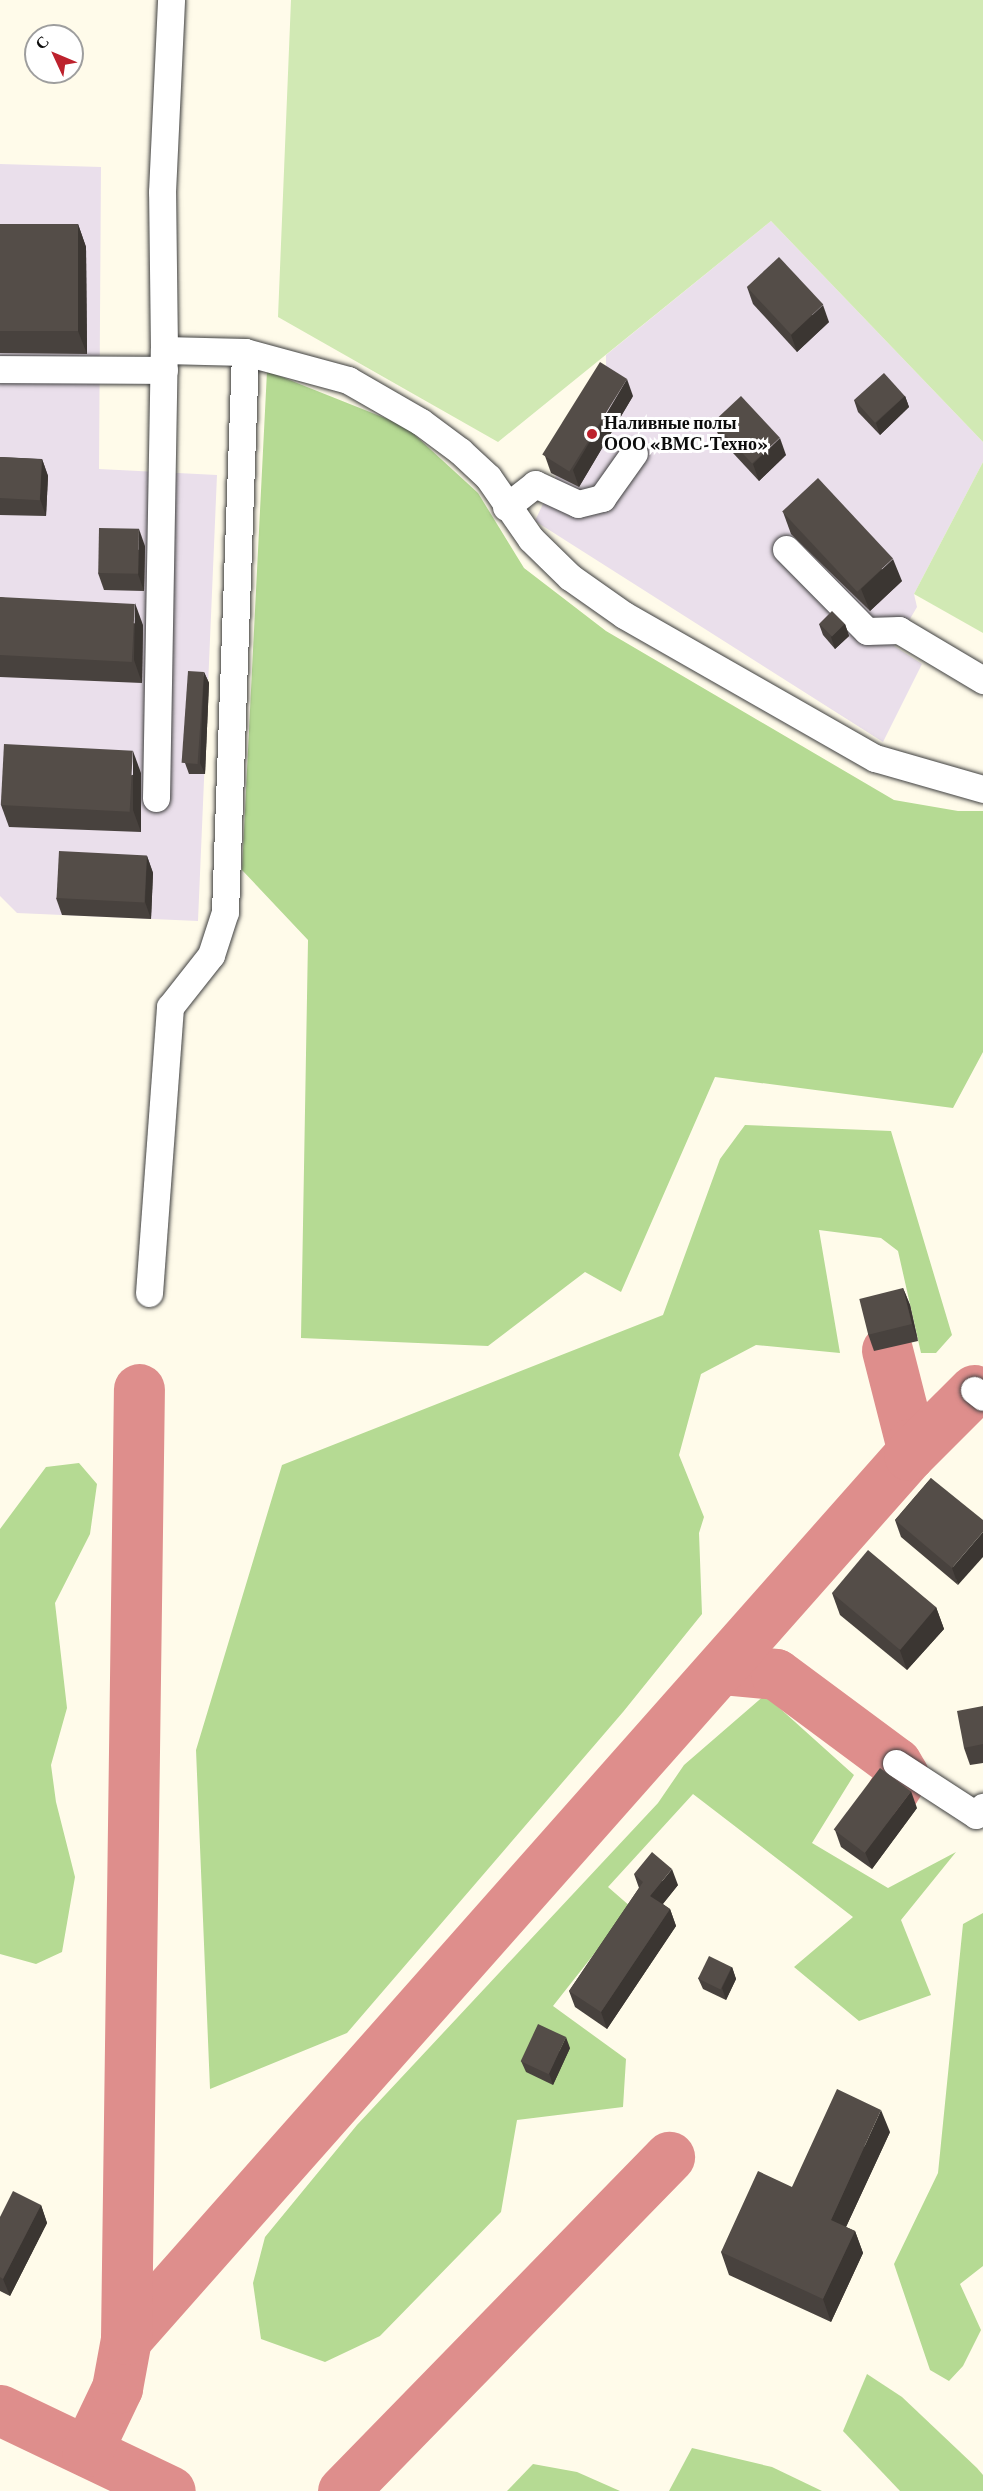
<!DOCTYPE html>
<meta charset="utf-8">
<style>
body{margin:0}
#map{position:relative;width:983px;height:2491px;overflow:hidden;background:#fffbea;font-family:"Crimson Pro",serif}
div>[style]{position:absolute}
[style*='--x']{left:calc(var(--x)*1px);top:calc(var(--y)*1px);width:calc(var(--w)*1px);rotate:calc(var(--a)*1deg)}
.industrial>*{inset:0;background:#eadfeb}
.green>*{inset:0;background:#d1e9b4}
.forest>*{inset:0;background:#b5da93}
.taxiway>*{height:51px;margin:-25.5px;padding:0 25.5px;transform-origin:25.5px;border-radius:25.5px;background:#de8e8c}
.roads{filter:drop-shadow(0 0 2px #3f3f3f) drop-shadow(0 0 2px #3f3f3f)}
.minor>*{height:27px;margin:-13.5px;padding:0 13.5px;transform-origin:13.5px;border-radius:13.5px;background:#fff}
.wall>*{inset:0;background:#48423e}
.shaded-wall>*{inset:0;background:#3b3632}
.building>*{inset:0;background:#544d48;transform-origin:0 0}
.dots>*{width:16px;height:16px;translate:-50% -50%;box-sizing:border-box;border:3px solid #fff;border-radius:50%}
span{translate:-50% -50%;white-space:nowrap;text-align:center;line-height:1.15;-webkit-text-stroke:6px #fff;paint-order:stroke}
.poi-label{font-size:18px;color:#0c0c0c;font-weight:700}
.left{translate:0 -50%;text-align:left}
.north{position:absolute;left:24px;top:24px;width:60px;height:60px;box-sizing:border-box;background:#fff;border:2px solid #9e9e9e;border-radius:50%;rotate:314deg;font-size:16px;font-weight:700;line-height:24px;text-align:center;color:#0c0c0c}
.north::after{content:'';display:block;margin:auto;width:21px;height:27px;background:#bd222d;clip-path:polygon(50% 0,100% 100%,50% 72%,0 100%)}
</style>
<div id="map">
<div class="industrial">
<i style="clip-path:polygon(0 164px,101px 167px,99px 469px,217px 475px,198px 921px,17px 913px,0 896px)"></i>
<i style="clip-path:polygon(771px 221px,983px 442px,983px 462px,914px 594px,917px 607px,894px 646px,922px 664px,883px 742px,535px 521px,556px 476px,551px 473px,606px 380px,606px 355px)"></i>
</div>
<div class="green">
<i style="clip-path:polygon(291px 0,983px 0,983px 442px,771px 221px,498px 442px,278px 317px)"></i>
<i style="clip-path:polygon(983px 462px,983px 633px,914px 594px)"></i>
</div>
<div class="forest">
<i style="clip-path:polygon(267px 371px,405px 426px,478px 493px,524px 568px,606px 631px,894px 800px,958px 811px,983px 811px,983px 1052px,953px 1108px,715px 1077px,621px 1292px,585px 1272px,488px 1346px,301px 1338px,308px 940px,242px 870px)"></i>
<i style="clip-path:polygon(745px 1125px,891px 1131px,952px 1335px,936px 1353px,921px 1353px,898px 1251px,881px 1238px,819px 1230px,840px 1353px,756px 1345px,701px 1374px,679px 1455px,704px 1517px,699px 1533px,702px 1614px,623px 1712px,347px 2033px,210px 2089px,196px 1750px,282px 1465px,663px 1315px,720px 1159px)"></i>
<i style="clip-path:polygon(79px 1463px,97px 1484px,90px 1534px,55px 1603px,67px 1708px,51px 1765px,56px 1802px,75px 1877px,62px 1952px,36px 1964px,0 1954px,0 1529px,46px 1467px)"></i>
<i style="clip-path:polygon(765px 1695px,854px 1775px,812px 1843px,888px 1888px,956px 1852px,901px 1920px,931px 1995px,859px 2021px,794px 1967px,853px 1917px,693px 1794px,608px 1887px,631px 1907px,553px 2006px,626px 2059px,623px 2107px,517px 2120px,501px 2212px,380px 2336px,325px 2362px,261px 2339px,253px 2283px,265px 2237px,357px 2125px,658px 1803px,684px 1765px)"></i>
<i style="clip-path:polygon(983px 1913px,983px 2266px,960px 2284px,981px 2330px,963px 2366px,949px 2381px,930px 2370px,894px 2264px,938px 2173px,963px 1924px)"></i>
<i style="clip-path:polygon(867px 2374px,902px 2397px,977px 2468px,983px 2475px,983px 2491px,900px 2491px,843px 2431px)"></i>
<i style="clip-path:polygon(692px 2448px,772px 2467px,822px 2491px,669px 2491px)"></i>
<i style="clip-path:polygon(533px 2464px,577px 2472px,620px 2491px,507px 2491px)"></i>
</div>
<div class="taxiway">
<i style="--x:887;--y:1350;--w:97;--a:75.7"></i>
<i style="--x:911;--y:1444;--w:11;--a:100"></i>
<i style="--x:723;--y:1669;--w:53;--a:5.4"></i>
<i style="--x:776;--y:1674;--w:149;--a:36.6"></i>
<i style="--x:896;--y:1763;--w:14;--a:60"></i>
<i style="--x:903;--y:1775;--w:22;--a:122"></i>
<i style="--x:126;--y:2339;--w:1181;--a:-48.47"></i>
<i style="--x:909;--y:1455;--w:92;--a:-45"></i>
<i style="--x:0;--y:2410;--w:188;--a:25.5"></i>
<i style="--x:87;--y:2451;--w:70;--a:-64.5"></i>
<i style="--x:117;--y:2388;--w:50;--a:-79.6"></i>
<i style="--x:126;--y:2339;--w:950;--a:-89.22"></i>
<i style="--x:343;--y:2491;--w:467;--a:-45.7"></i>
</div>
<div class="roads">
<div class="minor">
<i style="--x:164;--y:350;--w:81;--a:1.4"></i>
<i style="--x:245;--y:352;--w:107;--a:15.2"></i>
<i style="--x:348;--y:380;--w:84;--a:29.9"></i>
<i style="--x:421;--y:422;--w:49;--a:36.6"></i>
<i style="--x:460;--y:451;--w:38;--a:43"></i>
<i style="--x:488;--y:477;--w:75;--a:55.3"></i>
<i style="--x:531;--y:539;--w:54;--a:44.3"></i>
<i style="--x:570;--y:577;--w:66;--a:35.1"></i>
<i style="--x:624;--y:615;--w:289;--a:29.7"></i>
<i style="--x:875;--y:758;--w:112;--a:16"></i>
<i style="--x:0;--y:369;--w:164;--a:0.3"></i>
<i style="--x:506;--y:507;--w:37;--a:-38"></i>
<i style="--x:535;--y:484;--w:47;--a:24.9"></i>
<i style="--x:578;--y:504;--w:25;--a:-14"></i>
<i style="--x:602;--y:498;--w:55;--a:-54.6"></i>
<i style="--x:786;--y:549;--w:115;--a:45.4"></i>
<i style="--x:867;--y:631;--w:32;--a:-2"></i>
<i style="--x:899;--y:630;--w:98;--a:30.8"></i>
<i style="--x:156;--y:798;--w:448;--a:-89"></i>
<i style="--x:164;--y:350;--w:158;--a:-90.7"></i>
<i style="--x:162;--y:192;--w:192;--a:-87.3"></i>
<i style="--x:149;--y:1293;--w:287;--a:-85.8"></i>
<i style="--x:170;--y:1007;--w:66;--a:-51.7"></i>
<i style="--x:211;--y:955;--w:45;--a:-72"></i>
<i style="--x:225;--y:912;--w:560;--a:-87.95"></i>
<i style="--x:974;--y:1390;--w:11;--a:38"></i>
<i style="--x:896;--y:1763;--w:95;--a:33"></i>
<i style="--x:976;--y:1815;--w:11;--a:-49"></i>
</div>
</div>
<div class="wall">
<i style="clip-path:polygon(78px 224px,86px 247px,87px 354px,0 353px,0 225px)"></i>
<i style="clip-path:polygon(747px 287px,829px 322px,797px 352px,753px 304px)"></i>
<i style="clip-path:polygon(633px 396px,579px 487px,551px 473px,545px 456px)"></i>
<i style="clip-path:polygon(905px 396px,909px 407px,880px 435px,858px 412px,854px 400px)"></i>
<i style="clip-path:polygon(713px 422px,786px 455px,759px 481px,720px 439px)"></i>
<i style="clip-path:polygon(0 457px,42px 459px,48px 476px,46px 516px,0 515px)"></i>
<i style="clip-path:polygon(783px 512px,902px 581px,870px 611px,791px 534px)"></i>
<i style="clip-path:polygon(145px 546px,144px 591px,104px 590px,98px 573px)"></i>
<i style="clip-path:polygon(0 597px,143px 625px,142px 683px,0 677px)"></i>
<i style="clip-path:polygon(819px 624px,845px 624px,849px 636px,835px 649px,823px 635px)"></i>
<i style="clip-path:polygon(204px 672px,209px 683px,205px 774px,189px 774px,185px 763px)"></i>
<i style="clip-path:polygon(141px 773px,141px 832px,9px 827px,1px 805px)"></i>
<i style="clip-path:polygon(147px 856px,153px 873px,151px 919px,62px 915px,56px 898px)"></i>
<i style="clip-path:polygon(903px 1288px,910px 1305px,918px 1341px,874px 1351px,868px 1334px)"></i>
<i style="clip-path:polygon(931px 1478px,958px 1585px,901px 1537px,895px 1520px)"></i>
<i style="clip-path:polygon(832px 1593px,936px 1607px,944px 1629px,907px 1670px,840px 1615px)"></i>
<i style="clip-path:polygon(983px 1706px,983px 1763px,970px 1765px,964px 1748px)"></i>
<i style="clip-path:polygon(917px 1808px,872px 1869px,841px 1847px,835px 1830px)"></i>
<i style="clip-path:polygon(634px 1874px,678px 1885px,663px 1904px,670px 1909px,676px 1926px,607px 2029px,575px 2007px,569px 1991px,639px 1888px)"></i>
<i style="clip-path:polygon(732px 1967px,736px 1979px,726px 2000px,703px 1989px,698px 1978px)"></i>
<i style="clip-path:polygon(570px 2048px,553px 2085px,526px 2072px,521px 2061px)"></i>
<i style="clip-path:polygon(890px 2132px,846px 2227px,855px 2231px,863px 2253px,831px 2322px,729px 2275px,721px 2252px,792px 2187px)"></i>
<i style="clip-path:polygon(41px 2205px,47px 2223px,10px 2296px,0 2291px,0 2217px)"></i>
</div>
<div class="shaded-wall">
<i style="clip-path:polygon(78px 224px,86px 247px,87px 354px,78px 331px)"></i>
<i style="clip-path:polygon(823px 305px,829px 322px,797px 352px,791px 335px)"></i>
<i style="clip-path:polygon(627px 379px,633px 396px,579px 487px,573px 470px)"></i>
<i style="clip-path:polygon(905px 396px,909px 407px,880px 435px,876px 423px)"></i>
<i style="clip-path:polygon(780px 438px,786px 455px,759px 481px,753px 464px)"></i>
<i style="clip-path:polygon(42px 459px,48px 476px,46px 516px,40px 499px)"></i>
<i style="clip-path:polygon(139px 529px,145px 546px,144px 591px,138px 574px)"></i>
<i style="clip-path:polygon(893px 559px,902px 581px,870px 611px,861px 589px)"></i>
<i style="clip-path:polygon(135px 603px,143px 625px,142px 683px,134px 660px)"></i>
<i style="clip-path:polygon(845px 624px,849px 636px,835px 649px,831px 637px)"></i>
<i style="clip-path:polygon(204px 672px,209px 683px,205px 774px,200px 763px)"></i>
<i style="clip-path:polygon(133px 751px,141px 773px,141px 832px,133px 810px)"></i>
<i style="clip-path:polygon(147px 856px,153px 873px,151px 919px,145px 902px)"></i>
<i style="clip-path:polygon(903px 1288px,910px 1305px,918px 1341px,912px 1324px)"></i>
<i style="clip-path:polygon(983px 1532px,983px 1557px,958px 1585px,952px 1568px)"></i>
<i style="clip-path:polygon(936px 1607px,944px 1629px,907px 1670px,899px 1648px)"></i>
<i style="clip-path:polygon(911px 1791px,917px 1808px,872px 1869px,865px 1852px)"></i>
<i style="clip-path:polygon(672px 1869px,678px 1885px,656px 1912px,650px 1896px)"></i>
<i style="clip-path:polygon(670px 1909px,676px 1926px,607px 2029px,601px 2012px)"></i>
<i style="clip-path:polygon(732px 1967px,736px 1979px,726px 2000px,722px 1988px)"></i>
<i style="clip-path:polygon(566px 2037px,570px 2048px,553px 2085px,549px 2073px)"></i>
<i style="clip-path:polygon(881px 2110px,890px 2132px,839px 2242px,831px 2220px)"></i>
<i style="clip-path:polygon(41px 2205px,47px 2223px,10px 2296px,3px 2279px)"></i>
<i style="clip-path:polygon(855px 2231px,863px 2253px,831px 2322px,823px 2299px)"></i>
</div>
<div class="building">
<i style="left:78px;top:224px;width:107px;height:78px;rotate:90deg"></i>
<i style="left:779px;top:257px;width:65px;height:44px;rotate:47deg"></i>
<i style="left:600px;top:362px;width:32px;height:109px;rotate:32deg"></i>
<i style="left:884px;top:373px;width:31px;height:40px;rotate:48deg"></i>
<i style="left:741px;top:396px;width:57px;height:38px;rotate:47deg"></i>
<i style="left:0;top:457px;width:42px;height:41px;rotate:3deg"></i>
<i style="left:818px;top:478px;width:110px;height:49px;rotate:47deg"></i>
<i style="left:99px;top:528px;width:40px;height:45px;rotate:1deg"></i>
<i style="left:0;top:597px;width:135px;height:58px;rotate:3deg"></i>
<i style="left:832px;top:611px;width:18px;height:18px;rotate:45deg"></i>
<i style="left:188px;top:671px;width:16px;height:92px;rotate:4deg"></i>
<i style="left:4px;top:744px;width:129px;height:61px;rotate:3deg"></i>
<i style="left:59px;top:851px;width:88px;height:47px;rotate:3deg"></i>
<i style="left:903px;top:1288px;width:37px;height:45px;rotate:76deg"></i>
<i style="clip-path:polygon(931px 1478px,983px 1520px,983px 1532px,952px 1568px,895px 1520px)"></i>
<i style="left:868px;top:1550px;width:89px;height:56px;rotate:40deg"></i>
<i style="clip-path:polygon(983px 1706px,983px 1744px,964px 1748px,957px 1711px)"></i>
<i style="left:880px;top:1768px;width:39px;height:77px;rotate:37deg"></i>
<i style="clip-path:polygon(652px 1852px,672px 1869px,650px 1896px,670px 1909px,601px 2012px,569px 1991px,643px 1882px,634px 1874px)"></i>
<i style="left:709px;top:1956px;width:25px;height:25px;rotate:26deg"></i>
<i style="left:538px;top:2024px;width:31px;height:41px;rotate:25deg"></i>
<i style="clip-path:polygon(837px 2089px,881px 2110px,831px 2220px,855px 2231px,823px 2299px,721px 2252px,758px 2171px,792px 2187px)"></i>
<i style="clip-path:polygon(13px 2191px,41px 2205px,3px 2279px,0 2277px,0 2217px)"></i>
</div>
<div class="dots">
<i style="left:592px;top:434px;background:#bd222d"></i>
</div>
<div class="poi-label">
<span class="left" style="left:604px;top:434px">Наливные полы<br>ООО «ВМС-Техно»</span>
</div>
<div class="north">С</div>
</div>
